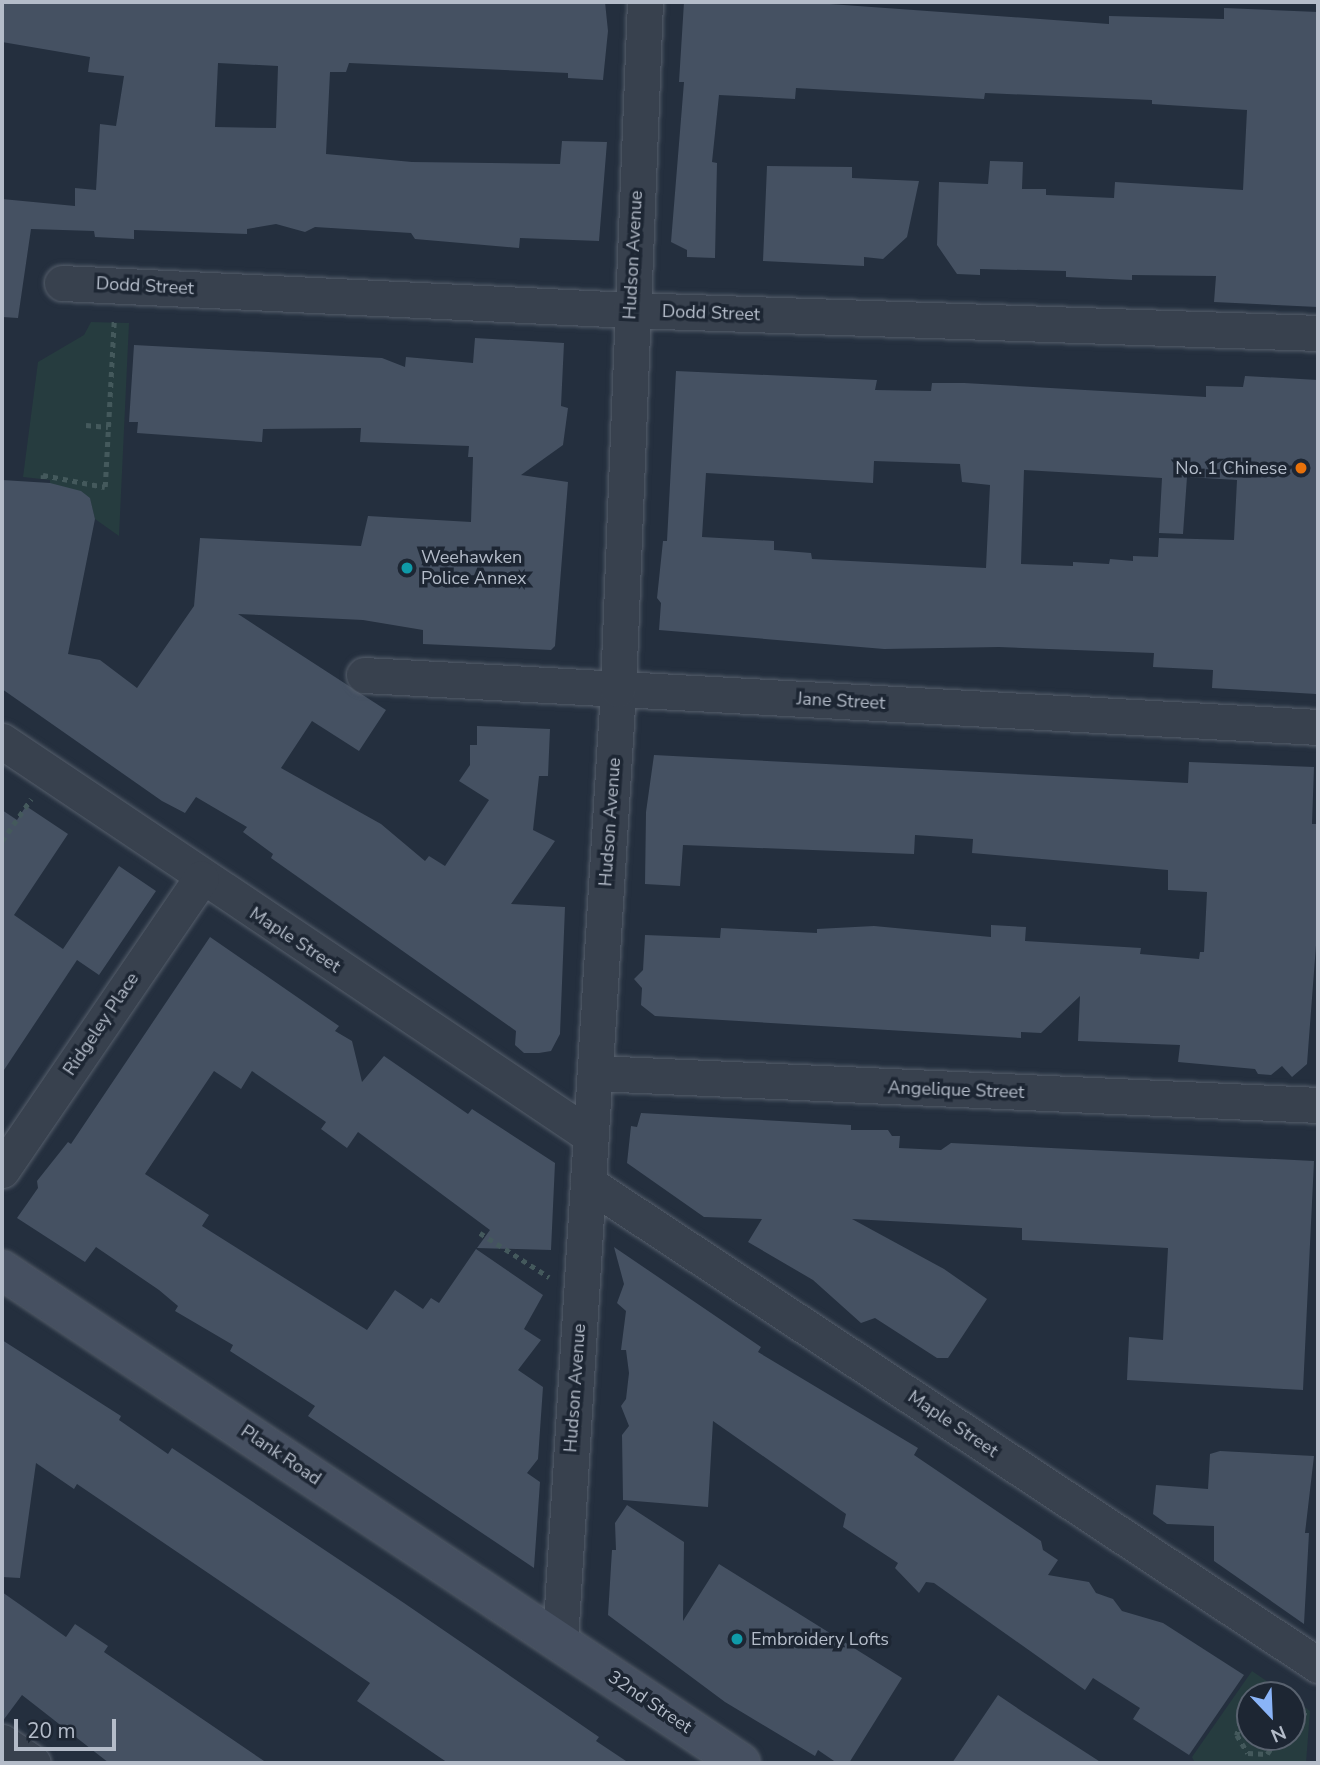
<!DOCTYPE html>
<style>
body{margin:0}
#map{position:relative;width:1320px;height:1765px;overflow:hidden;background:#242f3e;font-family:"Nunito Sans",sans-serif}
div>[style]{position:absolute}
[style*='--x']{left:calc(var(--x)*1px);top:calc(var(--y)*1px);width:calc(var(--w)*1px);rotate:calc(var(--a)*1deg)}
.green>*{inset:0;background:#263c3f}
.building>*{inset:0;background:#455162}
.path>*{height:4.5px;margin-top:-2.25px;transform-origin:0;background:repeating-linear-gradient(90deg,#44595c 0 5px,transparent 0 10px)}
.roads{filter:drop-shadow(0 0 2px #565f6c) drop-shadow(0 0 2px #565f6c)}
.street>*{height:35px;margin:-17.5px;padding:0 17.5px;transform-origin:17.5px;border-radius:17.5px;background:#38414e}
.secondary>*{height:38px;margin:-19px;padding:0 19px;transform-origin:19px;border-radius:19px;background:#465061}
.dots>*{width:19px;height:19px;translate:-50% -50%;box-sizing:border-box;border:4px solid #1d2633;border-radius:50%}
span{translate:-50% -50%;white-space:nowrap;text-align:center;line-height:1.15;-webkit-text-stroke:7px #1d2633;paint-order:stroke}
.street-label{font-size:18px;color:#b4bcc9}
.poi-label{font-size:18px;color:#b4bcc9}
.right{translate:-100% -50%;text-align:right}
.left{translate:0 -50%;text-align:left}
.frame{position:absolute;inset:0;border:4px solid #b4bcc9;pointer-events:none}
.north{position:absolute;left:1236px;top:1681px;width:70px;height:70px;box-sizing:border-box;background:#1d2633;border:2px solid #59626f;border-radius:50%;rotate:157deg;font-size:19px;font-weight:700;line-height:28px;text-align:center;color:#b4bcc9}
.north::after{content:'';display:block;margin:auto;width:24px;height:32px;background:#8ab4f8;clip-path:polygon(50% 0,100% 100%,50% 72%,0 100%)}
.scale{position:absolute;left:14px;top:1719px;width:102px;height:32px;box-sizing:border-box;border:4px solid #b4bcc9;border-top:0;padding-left:9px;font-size:21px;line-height:24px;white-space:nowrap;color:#b4bcc9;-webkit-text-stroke:5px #1d2633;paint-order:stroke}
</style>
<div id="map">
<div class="green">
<i style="clip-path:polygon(91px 322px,129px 323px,119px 536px,95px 519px,90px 499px,50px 485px,50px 480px,23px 477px,38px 362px,84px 335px)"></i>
<i style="clip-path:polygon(1252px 1671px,1287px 1695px,1250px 1695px,1250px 1737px,1292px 1737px,1292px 1698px,1310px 1711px,1306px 1763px,1195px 1763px,1192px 1757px)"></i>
</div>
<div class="building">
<i style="clip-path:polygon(evenodd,2px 2px,605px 2px,608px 31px,603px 80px,568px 78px,568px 73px,349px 63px,346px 72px,330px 72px,326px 154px,412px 162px,560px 164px,562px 141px,607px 142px,599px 241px,520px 238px,519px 248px,415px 239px,411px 233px,315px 227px,305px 232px,276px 224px,247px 229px,247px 234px,134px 230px,134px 239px,95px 237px,94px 231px,31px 229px,18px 318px,2px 317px,2px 199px,75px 206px,75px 188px,96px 190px,100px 124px,116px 126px,124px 76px,88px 72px,90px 57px,2px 42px,2px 2px,218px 63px,278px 66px,276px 128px,215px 127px,218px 63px)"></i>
<i style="clip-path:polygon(684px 2px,816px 3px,1109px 24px,1109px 16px,1224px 19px,1224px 8px,1318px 12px,1318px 307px,1214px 302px,1216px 276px,1132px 275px,1132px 280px,1066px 277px,1066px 271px,980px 269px,980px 275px,957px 274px,937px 245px,939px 182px,988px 184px,990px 161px,1023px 162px,1022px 189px,1046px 189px,1046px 195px,1114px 198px,1115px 182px,1243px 190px,1247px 110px,1152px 104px,1152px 100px,985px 93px,984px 99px,796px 88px,795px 99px,719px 95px,712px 162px,717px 163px,715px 258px,687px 257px,687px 250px,671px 242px,684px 82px,679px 82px)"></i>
<i style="clip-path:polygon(767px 166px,852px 167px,852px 178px,919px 181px,907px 237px,883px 259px,864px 257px,864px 266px,763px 261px)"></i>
<i style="clip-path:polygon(475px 338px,564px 343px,561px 406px,568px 408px,563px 445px,521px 475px,568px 482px,555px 646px,551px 650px,423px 644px,423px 630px,363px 620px,238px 614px,386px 710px,359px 751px,312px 721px,281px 768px,381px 824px,425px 861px,429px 856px,445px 866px,489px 800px,459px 781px,470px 765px,470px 745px,477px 745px,477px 726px,550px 729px,548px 776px,539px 776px,533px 830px,555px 841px,511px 904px,565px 907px,560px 1034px,551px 1051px,539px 1053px,524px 1053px,515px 1045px,516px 1031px,271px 858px,273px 854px,243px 832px,247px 827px,196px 797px,185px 813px,162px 801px,2px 689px,2px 480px,50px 483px,81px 491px,90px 498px,95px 519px,68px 654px,100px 660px,137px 688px,194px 606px,200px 538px,361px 546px,368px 516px,471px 522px,473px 457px,468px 457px,469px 446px,360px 442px,361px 428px,263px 429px,262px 442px,137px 433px,138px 422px,129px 422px,134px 345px,382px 358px,405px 367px,406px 357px,473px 363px)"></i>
<i style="clip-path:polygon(evenodd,676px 371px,877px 380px,875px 390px,931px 391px,932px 383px,964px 383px,1206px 397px,1206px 386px,1243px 387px,1245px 376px,1318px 380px,1316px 694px,1212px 688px,1213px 670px,1153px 667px,1154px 653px,999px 647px,884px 649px,659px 630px,661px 603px,657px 598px,663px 541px,667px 541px,676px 371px,874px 461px,960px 464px,962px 482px,990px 485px,986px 568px,812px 559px,811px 553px,774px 550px,774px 541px,702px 537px,706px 473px,873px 483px,874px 461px,676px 371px,1024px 470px,1162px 478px,1159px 533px,1183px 534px,1187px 477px,1237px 480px,1234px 540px,1159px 538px,1158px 557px,1133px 556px,1133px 561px,1110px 559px,1109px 564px,1073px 562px,1073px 566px,1021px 564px,1024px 470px)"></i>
<i style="clip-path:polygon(654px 755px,1188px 783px,1189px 762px,1314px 767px,1312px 824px,1318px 824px,1318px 919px,1307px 1064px,1292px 1077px,1282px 1066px,1271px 1075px,1258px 1074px,1255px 1069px,1178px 1062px,1180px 1045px,1078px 1041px,1080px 996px,1041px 1033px,1021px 1032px,1021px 1038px,655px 1016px,641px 1005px,642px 988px,634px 979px,643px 970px,645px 935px,720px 938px,721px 928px,817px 933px,817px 929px,874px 926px,991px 937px,991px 925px,1026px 927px,1025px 941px,1141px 948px,1140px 954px,1199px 959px,1200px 952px,1204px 952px,1207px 892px,1168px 890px,1168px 870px,972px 853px,973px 839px,915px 835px,914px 854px,683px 845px,680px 886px,645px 884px,646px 812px)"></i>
<i style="clip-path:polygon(26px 806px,68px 834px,14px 915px,63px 949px,119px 866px,156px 891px,99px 975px,77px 960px,2px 1073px,2px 810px,17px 820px)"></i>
<i style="clip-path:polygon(210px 937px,339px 1026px,335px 1031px,352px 1041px,362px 1082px,384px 1056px,468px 1114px,472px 1109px,555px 1163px,551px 1250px,477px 1248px,490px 1230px,358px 1132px,347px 1148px,321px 1129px,326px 1122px,252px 1071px,241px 1089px,214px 1071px,145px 1174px,209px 1215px,202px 1226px,367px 1330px,395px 1290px,423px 1309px,431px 1298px,439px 1303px,476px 1249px,543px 1295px,524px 1329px,541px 1340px,518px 1370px,543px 1387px,538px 1459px,527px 1473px,540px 1482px,534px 1568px,308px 1416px,315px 1406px,230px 1351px,233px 1345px,175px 1311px,178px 1306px,159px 1290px,96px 1247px,85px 1262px,17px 1218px,38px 1188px,37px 1181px,68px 1142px,71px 1144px)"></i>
<i style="clip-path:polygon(641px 1113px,851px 1125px,851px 1130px,888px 1130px,892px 1136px,900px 1136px,899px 1148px,941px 1150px,951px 1143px,1314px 1161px,1303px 1390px,1127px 1380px,1129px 1337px,1163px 1340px,1168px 1248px,1022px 1240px,1022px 1228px,852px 1219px,944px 1269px,987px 1299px,948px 1358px,937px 1358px,875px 1318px,861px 1323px,813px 1280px,748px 1242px,762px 1219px,704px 1217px,627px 1163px,631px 1126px,637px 1127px)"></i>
<i style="clip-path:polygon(614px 1247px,761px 1347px,758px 1352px,918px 1448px,914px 1455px,1041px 1541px,1043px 1550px,1058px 1560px,1048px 1575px,1089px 1582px,1096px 1593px,1113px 1599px,1122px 1611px,1163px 1623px,1244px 1675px,1189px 1755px,1133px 1719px,1140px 1708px,1093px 1678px,1085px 1690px,934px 1583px,926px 1582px,919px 1593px,895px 1568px,898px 1563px,843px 1527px,846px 1514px,713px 1421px,708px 1507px,623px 1500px,622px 1435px,629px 1426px,621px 1406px,626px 1399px,629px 1373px,626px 1350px,621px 1350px,626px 1311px,617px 1303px,624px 1284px)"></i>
<i style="clip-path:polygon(2px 1340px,121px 1416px,119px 1420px,168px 1454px,172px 1448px,404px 1603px,599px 1737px,596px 1741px,629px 1763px,448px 1763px,357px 1701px,370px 1683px,77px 1484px,74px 1489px,36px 1463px,20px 1578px,2px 1577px)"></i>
<i style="clip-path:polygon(1220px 1451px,1314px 1456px,1305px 1533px,1309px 1533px,1304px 1624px,1214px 1561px,1214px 1526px,1167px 1524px,1153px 1514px,1156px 1485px,1208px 1489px,1210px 1454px)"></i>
<i style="clip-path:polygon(627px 1505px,684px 1542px,683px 1621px,719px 1564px,902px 1678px,849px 1763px,837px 1763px,818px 1750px,815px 1756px,725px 1702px,608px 1615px,612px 1550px,616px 1550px,615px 1523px)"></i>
<i style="clip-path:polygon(2px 1592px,66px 1637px,75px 1624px,108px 1646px,104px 1652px,267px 1763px,109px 1763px,22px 1695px,2px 1722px)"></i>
<i style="clip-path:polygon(998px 1695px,1023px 1712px,1102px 1763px,952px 1763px)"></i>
</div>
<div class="path">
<i style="--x:86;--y:425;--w:22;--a:5"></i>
<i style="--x:43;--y:479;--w:4;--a:-90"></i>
<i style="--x:43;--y:475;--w:63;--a:11"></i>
<i style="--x:105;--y:487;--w:167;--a:-86.9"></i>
<i style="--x:2;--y:841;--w:51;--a:-55.4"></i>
<i style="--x:480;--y:1233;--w:82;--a:32.5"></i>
<i style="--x:1250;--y:1716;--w:11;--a:146"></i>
<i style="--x:1241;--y:1722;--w:14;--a:107"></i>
<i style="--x:1237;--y:1735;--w:21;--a:59"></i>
<i style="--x:1248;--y:1753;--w:19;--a:3"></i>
<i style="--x:1267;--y:1754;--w:21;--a:-55"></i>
<i style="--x:1292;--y:1717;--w:19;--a:-18"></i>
</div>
<div class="roads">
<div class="street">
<i style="--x:62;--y:283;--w:569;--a:2.72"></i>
<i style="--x:630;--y:310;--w:688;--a:1.91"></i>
<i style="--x:364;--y:675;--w:955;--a:3.12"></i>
<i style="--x:2;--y:741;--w:709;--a:33.85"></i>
<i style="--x:595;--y:1073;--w:724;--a:2.53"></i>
<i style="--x:2;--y:1170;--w:353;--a:-55.7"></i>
<i style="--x:588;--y:1183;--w:875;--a:33.44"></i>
<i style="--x:560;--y:1641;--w:954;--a:-86.51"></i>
<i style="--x:618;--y:689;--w:688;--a:-87.75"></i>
<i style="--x:2;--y:1742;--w:37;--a:34"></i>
</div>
<div class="secondary">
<i style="--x:2;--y:1270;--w:888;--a:33.71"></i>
</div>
</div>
<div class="dots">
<i style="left:1301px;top:468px;background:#e8710a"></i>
<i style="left:407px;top:568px;background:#0f9aa8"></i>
<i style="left:737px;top:1639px;background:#0f9aa8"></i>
</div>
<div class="street-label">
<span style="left:633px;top:255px;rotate:-87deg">Hudson Avenue</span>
<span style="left:145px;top:286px;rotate:3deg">Dodd Street</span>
<span style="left:711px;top:313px;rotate:2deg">Dodd Street</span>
<span style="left:841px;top:701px;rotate:3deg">Jane Street</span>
<span style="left:610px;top:822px;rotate:-86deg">Hudson Avenue</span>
<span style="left:295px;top:940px;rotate:33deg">Maple Street</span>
<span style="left:101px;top:1024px;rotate:-56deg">Ridgeley Place</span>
<span style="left:956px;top:1090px;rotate:2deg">Angelique Street</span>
<span style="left:575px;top:1388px;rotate:-86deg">Hudson Avenue</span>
<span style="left:953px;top:1424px;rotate:34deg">Maple Street</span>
<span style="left:281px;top:1455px;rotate:34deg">Plank Road</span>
<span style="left:650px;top:1702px;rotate:34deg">32nd Street</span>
</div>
<div class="poi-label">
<span class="right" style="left:1287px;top:468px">No. 1 Chinese</span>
<span class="left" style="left:421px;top:568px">Weehawken<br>Police Annex</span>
<span class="left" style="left:751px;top:1639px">Embroidery Lofts</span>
</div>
<div class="frame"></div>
<div class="north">N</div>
<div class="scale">20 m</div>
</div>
